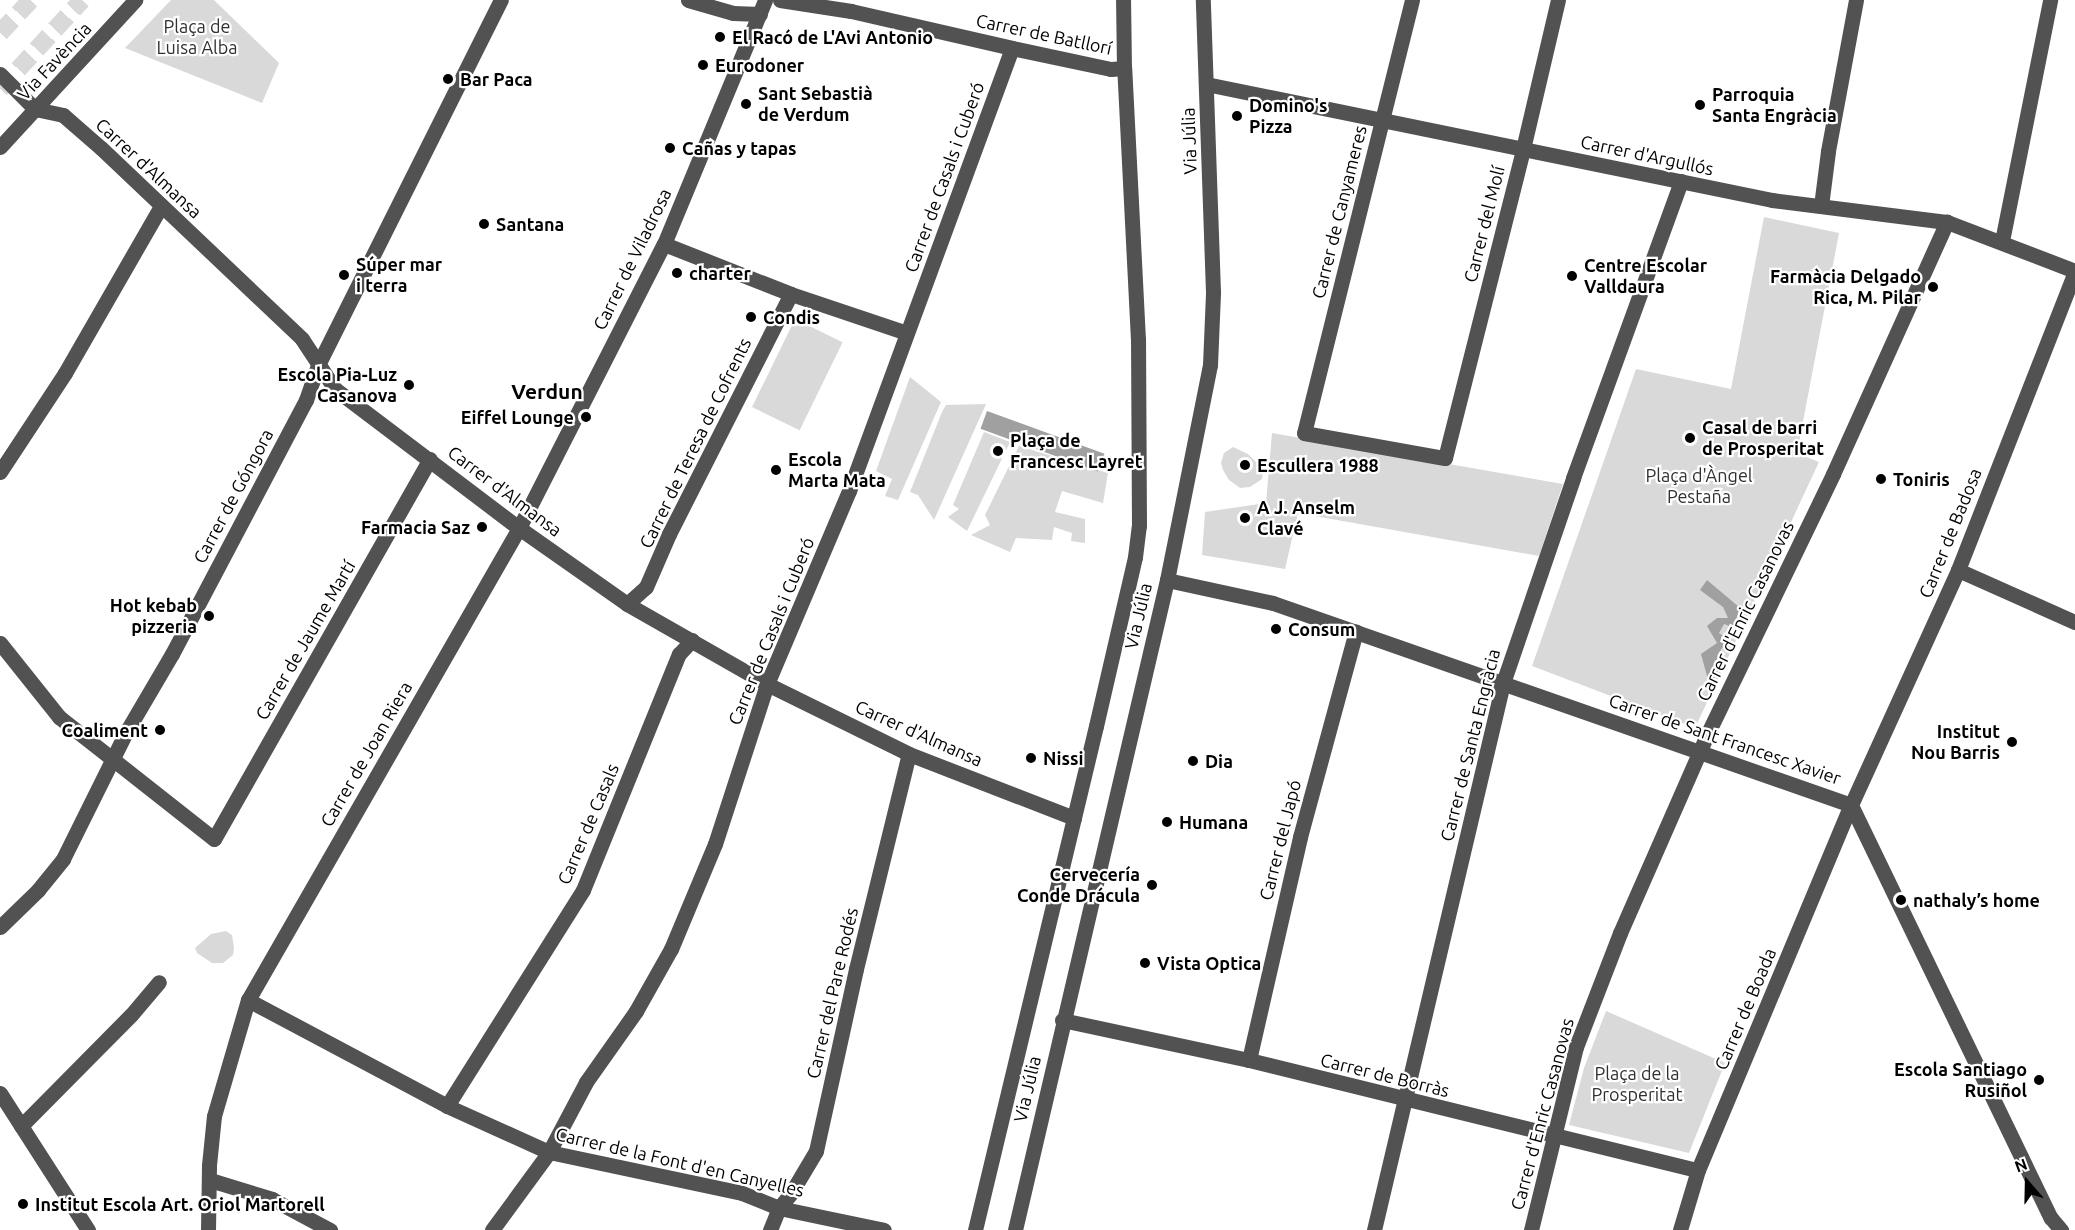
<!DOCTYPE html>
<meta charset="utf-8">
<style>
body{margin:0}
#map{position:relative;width:2075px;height:1230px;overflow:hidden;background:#fff;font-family:Ubuntu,sans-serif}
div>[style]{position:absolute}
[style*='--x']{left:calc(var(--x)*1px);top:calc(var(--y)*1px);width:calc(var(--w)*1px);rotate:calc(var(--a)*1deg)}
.green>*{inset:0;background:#d9d9d9;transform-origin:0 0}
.water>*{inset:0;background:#a0a0a0;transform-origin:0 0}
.highway-tunnel>*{height:18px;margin-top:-9px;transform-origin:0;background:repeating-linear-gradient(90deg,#d9d9d9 0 18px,transparent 0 27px)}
.minor>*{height:15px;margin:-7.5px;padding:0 7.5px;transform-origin:7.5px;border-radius:7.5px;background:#525252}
.dots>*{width:16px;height:16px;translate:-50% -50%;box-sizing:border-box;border:3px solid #fff;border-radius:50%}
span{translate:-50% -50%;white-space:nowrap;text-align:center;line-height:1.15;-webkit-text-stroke:4.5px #fff;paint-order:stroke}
.park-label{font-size:18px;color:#303030}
.street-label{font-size:18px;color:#000}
.poi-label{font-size:18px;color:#000;font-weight:700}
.left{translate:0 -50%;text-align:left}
.right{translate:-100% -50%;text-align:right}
.quarter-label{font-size:21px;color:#000;font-weight:700}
.north{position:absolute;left:1997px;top:1152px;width:60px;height:60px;-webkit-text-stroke:4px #fff;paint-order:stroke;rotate:340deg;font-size:16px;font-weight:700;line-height:24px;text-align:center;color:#000}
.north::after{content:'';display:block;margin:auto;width:21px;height:27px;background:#000;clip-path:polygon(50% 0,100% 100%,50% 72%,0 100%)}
</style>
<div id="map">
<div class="green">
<i style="clip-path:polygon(171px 0,214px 0,279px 63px,262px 103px,125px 48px)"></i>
<i style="clip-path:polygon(1764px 217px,1839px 233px,1797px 453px,1819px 462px,1695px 728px,1532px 666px,1636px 369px,1731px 389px)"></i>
<i style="left:795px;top:319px;width:53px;height:98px;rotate:26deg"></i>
<i style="clip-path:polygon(910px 377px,941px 402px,898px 500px,885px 496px,892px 479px,876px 471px)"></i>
<i style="clip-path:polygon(986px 404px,934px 520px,918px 495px,910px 492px,942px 412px,946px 405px)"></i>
<i style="clip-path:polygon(984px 432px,1010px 442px,967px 531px,948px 517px,959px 509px,953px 505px)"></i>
<i style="clip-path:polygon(1272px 433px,1563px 484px,1539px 556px,1298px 513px,1285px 569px,1202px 555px,1205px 512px,1266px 503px)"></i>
<i style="clip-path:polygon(1019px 446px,1108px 473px,1103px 503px,1062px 491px,1055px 512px,1085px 519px,1085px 543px,1071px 541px,1072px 533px,1054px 527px,1052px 540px,1016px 538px,1010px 552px,971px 535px,990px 525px,985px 515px)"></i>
<i style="clip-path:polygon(1233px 447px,1248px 454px,1263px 469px,1262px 479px,1250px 487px,1240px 488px,1229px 480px,1223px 470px,1221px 463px,1224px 453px)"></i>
<i style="clip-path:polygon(226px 931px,232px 935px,234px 948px,233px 955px,223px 963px,212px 963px,197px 953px,195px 948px,211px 934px)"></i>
<i style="clip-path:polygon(1606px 1011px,1725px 1063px,1689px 1153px,1569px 1125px,1584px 1068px)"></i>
</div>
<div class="water">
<i style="left:987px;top:411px;width:125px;height:19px;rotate:20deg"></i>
<i style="clip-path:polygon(1707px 580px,1739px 607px,1738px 615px,1732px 627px,1724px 624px,1719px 633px,1732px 642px,1721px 649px,1723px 661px,1710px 687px,1701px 654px,1717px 643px,1707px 626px,1717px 618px,1728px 618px,1723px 607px,1700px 590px)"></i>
</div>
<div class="highway-tunnel">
<i style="--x:0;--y:33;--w:45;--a:-46.8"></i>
<i style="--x:0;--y:89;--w:121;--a:-47.3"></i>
</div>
<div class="minor">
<i style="--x:688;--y:0;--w:47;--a:16.1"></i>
<i style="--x:733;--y:13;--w:27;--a:2"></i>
<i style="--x:780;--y:0;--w:72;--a:8.8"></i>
<i style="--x:851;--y:11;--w:165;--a:12.9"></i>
<i style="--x:1012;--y:48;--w:101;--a:12"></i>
<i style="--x:1111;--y:69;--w:13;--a:-4"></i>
<i style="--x:1412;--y:0;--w:446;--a:104"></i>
<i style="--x:1304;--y:433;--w:143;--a:10.1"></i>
<i style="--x:1445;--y:458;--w:319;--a:-75.8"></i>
<i style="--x:1523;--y:149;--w:153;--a:-76.8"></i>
<i style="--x:0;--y:74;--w:49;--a:45"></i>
<i style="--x:35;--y:109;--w:29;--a:12"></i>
<i style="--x:63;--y:115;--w:50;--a:41"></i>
<i style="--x:101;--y:148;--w:277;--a:43.5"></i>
<i style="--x:302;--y:339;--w:60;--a:56.6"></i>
<i style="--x:335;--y:389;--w:231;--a:37.1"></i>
<i style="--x:519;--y:528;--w:132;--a:35.1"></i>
<i style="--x:627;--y:604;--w:161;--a:29.7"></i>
<i style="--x:767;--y:684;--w:158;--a:26.2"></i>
<i style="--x:909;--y:754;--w:177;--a:21.2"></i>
<i style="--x:1206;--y:84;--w:578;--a:11.58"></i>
<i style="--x:1772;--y:200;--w:176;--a:7.2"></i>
<i style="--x:1947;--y:222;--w:137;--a:20.9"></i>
<i style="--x:0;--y:147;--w:200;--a:-47.4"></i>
<i style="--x:1821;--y:206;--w:55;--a:-82.7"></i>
<i style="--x:1828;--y:151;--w:154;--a:-79.5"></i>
<i style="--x:2002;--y:241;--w:246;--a:-78.7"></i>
<i style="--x:664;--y:244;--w:136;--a:21.5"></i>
<i style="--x:791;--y:294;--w:122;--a:18.6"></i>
<i style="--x:0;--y:472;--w:118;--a:-56.7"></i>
<i style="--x:65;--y:373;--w:193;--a:-60.1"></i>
<i style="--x:1958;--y:570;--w:128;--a:24"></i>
<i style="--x:1167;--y:580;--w:108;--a:12.2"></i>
<i style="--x:1273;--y:603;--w:612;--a:19.26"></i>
<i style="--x:1851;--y:805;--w:459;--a:64.2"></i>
<i style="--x:2051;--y:1218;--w:16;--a:50"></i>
<i style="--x:627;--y:604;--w:25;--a:-42"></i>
<i style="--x:646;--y:587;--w:58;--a:-66.5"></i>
<i style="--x:669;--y:534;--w:269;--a:-63.1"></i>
<i style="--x:0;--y:643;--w:95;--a:51.4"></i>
<i style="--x:59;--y:717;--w:197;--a:38.2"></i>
<i style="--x:214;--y:839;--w:437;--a:-60.4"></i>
<i style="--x:0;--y:927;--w:53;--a:-44.2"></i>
<i style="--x:38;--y:890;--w:40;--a:-51"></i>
<i style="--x:63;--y:859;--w:140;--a:-63.6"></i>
<i style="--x:125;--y:734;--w:93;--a:-59.6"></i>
<i style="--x:172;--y:654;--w:287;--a:-62.2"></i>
<i style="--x:306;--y:400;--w:39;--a:-71"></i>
<i style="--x:319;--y:363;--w:406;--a:-63.4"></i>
<i style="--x:248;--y:1000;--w:225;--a:28"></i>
<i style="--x:447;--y:1106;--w:112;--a:24.3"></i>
<i style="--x:549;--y:1152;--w:197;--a:12"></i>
<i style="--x:742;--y:1193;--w:40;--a:22"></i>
<i style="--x:779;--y:1208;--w:107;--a:11.8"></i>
<i style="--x:1062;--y:1020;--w:191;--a:12.1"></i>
<i style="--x:1249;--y:1060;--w:462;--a:13.8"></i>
<i style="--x:1249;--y:1060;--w:229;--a:-77.1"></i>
<i style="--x:1300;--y:837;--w:213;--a:-74.8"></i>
<i style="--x:0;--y:1093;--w:163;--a:57.3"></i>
<i style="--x:447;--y:1106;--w:255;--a:-57.8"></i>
<i style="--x:583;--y:890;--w:255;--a:-67.9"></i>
<i style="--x:679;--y:654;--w:19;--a:-47"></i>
<i style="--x:21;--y:1126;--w:156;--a:-45.3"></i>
<i style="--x:131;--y:1015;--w:43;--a:-49.7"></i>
<i style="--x:210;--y:1180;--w:65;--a:17"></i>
<i style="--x:272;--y:1199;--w:66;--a:28.1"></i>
<i style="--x:208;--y:1230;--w:65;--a:-89.1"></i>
<i style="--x:209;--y:1165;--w:49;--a:-84.2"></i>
<i style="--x:214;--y:1116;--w:121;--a:-73.7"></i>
<i style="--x:248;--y:1000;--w:544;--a:-60.14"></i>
<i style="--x:519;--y:528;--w:319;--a:-63"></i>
<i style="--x:664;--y:244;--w:264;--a:-67.5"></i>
<i style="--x:492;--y:1230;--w:97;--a:-53.8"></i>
<i style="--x:549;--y:1152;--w:79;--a:-62.1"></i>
<i style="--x:586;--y:1082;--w:87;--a:-54.8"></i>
<i style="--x:636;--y:1011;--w:71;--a:-60.6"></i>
<i style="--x:671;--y:949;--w:114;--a:-67.3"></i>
<i style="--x:715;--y:844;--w:168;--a:-72"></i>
<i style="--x:767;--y:684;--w:210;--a:-67"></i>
<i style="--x:849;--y:491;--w:472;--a:-69.8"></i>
<i style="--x:770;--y:1230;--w:24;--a:-68"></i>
<i style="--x:779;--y:1208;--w:19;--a:-51"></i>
<i style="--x:791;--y:1193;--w:49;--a:-59.2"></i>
<i style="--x:816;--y:1151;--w:186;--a:-77.6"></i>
<i style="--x:856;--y:969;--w:221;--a:-76.2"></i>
<i style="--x:975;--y:1230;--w:518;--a:-76.5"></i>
<i style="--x:1096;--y:726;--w:173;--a:-77"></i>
<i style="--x:1135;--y:557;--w:31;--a:-83"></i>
<i style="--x:1139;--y:526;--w:186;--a:-90.3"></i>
<i style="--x:1138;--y:340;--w:272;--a:-92.9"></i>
<i style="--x:1124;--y:68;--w:68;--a:-90.8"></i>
<i style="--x:1015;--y:1230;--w:668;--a:-76.84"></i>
<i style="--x:1167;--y:580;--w:219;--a:-78.7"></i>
<i style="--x:1210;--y:365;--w:73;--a:-87.6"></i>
<i style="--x:1213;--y:292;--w:292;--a:-92"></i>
<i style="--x:1374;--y:1230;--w:562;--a:-76.73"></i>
<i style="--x:1503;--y:683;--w:217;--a:-71.1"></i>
<i style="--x:1573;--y:478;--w:316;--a:-70"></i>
<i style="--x:1531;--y:1230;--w:188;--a:-76.2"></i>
<i style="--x:1576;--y:1047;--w:122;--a:-68.9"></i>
<i style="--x:1620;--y:933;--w:214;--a:-66.3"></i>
<i style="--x:1706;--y:737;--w:292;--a:-64.2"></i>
<i style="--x:1833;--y:474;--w:277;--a:-65.7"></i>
<i style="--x:1680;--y:1230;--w:63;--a:-73.3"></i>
<i style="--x:1698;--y:1170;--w:396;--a:-67.3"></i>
<i style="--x:1851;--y:805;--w:258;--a:-65.5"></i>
<i style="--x:1958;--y:570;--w:321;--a:-68.6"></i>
</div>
<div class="dots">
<i style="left:720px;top:37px;background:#000"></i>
<i style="left:703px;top:65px;background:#000"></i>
<i style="left:448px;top:79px;background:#000"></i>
<i style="left:746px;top:104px;background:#000"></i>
<i style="left:1700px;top:105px;background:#000"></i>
<i style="left:1237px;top:116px;background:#000"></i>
<i style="left:670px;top:148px;background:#000"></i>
<i style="left:484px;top:224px;background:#000"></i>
<i style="left:677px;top:273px;background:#000"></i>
<i style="left:344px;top:275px;background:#000"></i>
<i style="left:1572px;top:276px;background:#000"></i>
<i style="left:1933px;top:287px;background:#000"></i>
<i style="left:751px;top:317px;background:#000"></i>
<i style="left:409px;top:385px;background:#000"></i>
<i style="left:586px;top:417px;background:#000"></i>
<i style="left:1690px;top:438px;background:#000"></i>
<i style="left:998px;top:451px;background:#000"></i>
<i style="left:1245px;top:465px;background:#000"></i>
<i style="left:776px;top:470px;background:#000"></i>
<i style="left:1881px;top:479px;background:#000"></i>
<i style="left:1245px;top:518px;background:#000"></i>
<i style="left:482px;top:527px;background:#000"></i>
<i style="left:209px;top:616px;background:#000"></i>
<i style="left:1276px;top:629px;background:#000"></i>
<i style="left:160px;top:730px;background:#000"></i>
<i style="left:2012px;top:742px;background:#000"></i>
<i style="left:1031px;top:758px;background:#000"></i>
<i style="left:1193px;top:761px;background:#000"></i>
<i style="left:1167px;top:822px;background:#000"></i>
<i style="left:1152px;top:885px;background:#000"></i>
<i style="left:1901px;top:900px;background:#000"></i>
<i style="left:1145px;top:963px;background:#000"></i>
<i style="left:2039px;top:1080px;background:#000"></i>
<i style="left:23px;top:1204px;background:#000"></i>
</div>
<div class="park-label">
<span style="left:197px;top:37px">Plaça de<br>Luisa Alba</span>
<span style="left:1699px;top:486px">Plaça d'Àngel<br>Pestaña</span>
<span style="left:1637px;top:1084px">Plaça de la<br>Prosperitat</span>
</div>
<div class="street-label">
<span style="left:1044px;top:34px;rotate:12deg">Carrer de Batllorí</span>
<span style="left:54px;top:61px;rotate:-47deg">Via Favència</span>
<span style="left:1189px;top:141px;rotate:-92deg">Via Júlia</span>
<span style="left:1647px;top:155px;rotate:12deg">Carrer d'Argullós</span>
<span style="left:149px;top:168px;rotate:43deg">Carrer d'Almansa</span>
<span style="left:944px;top:177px;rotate:-70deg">Carrer de Casals i Cuberó</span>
<span style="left:1339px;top:212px;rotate:-76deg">Carrer de Canyameres</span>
<span style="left:1484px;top:224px;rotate:-76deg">Carrer del Molí</span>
<span style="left:632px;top:259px;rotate:-64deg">Carrer de Viladrosa</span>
<span style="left:695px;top:443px;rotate:-64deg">Carrer de Teresa de Cofrents</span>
<span style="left:505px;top:491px;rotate:37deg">Carrer d'Almansa</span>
<span style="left:233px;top:496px;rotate:-62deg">Carrer de Góngora</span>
<span style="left:1950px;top:533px;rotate:-68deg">Carrer de Badosa</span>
<span style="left:1745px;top:611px;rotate:-64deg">Carrer d'Enric Casanovas</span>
<span style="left:1138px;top:616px;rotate:-77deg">Via Júlia</span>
<span style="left:771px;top:631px;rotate:-68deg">Carrer de Casals i Cuberó</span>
<span style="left:305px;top:640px;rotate:-60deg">Carrer de Jaume Martí</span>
<span style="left:919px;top:733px;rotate:24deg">Carrer d'Almansa</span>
<span style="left:1725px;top:739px;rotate:19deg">Carrer de Sant Francesc Xavier</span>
<span style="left:1470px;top:745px;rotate:-76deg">Carrer de Santa Engràcia</span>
<span style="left:366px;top:754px;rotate:-60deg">Carrer de Joan Riera</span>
<span style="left:588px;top:824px;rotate:-67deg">Carrer de Casals</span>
<span style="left:1280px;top:840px;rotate:-76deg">Carrer del Japó</span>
<span style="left:832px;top:993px;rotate:-77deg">Carrer del Pare Rodés</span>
<span style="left:1745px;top:1009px;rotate:-67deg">Carrer de Boada</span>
<span style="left:1385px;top:1075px;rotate:14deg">Carrer de Borràs</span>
<span style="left:1027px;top:1089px;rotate:-77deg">Via Júlia</span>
<span style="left:1542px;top:1114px;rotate:-75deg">Carrer d'Enric Casanovas</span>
<span style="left:680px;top:1162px;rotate:13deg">Carrer de la Font d'en Canyelles</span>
</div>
<div class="poi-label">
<span class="left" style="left:732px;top:37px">El Racó de L'Avi Antonio</span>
<span class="left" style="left:715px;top:65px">Eurodoner</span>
<span class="left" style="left:460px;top:79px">Bar Paca</span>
<span class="left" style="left:758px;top:104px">Sant Sebastià<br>de Verdum</span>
<span class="left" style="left:1712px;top:105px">Parroquia<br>Santa Engràcia</span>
<span class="left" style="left:1249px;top:116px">Domino's<br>Pizza</span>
<span class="left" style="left:682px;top:148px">Cañas y tapas</span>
<span class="left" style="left:496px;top:224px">Santana</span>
<span class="left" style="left:356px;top:275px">Súper mar<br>i terra</span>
<span class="left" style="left:1584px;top:276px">Centre Escolar<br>Valldaura</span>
<span class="left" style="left:689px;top:273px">charter</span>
<span class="right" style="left:1921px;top:287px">Farmàcia Delgado<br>Rica, M. Pilar</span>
<span class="left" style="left:763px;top:317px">Condis</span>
<span class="right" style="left:397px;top:385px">Escola Pia-Luz<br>Casanova</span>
<span class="right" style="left:574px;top:417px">Eiffel Lounge</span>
<span class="left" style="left:1702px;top:438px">Casal de barri<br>de Prosperitat</span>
<span class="left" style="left:1010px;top:451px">Plaça de<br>Francesc Layret</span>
<span class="left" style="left:788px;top:470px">Escola<br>Marta Mata</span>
<span class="left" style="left:1257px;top:465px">Escullera 1988</span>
<span class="left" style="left:1893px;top:479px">Toniris</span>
<span class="left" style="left:1257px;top:518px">A J. Anselm<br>Clavé</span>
<span class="right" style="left:470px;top:527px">Farmacia Saz</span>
<span class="right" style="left:197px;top:616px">Hot kebab<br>pizzeria</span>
<span class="left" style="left:1288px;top:629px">Consum</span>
<span class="right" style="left:148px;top:730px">Coaliment</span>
<span class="right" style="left:2000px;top:742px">Institut<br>Nou Barris</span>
<span class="left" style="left:1043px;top:758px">Nissi</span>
<span class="left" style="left:1205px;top:761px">Dia</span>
<span class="left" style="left:1179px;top:822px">Humana</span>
<span class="right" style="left:1140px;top:885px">Cervecería<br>Conde Drácula</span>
<span class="left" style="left:1913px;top:900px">nathaly’s home</span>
<span class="left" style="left:1157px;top:963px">Vista Optica</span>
<span class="right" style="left:2027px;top:1080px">Escola Santiago<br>Rusiñol</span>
<span class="left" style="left:35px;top:1204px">Institut Escola Art. Oriol Martorell</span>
</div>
<div class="quarter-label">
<span style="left:547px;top:391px">Verdun</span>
</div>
<div class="north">N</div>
</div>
